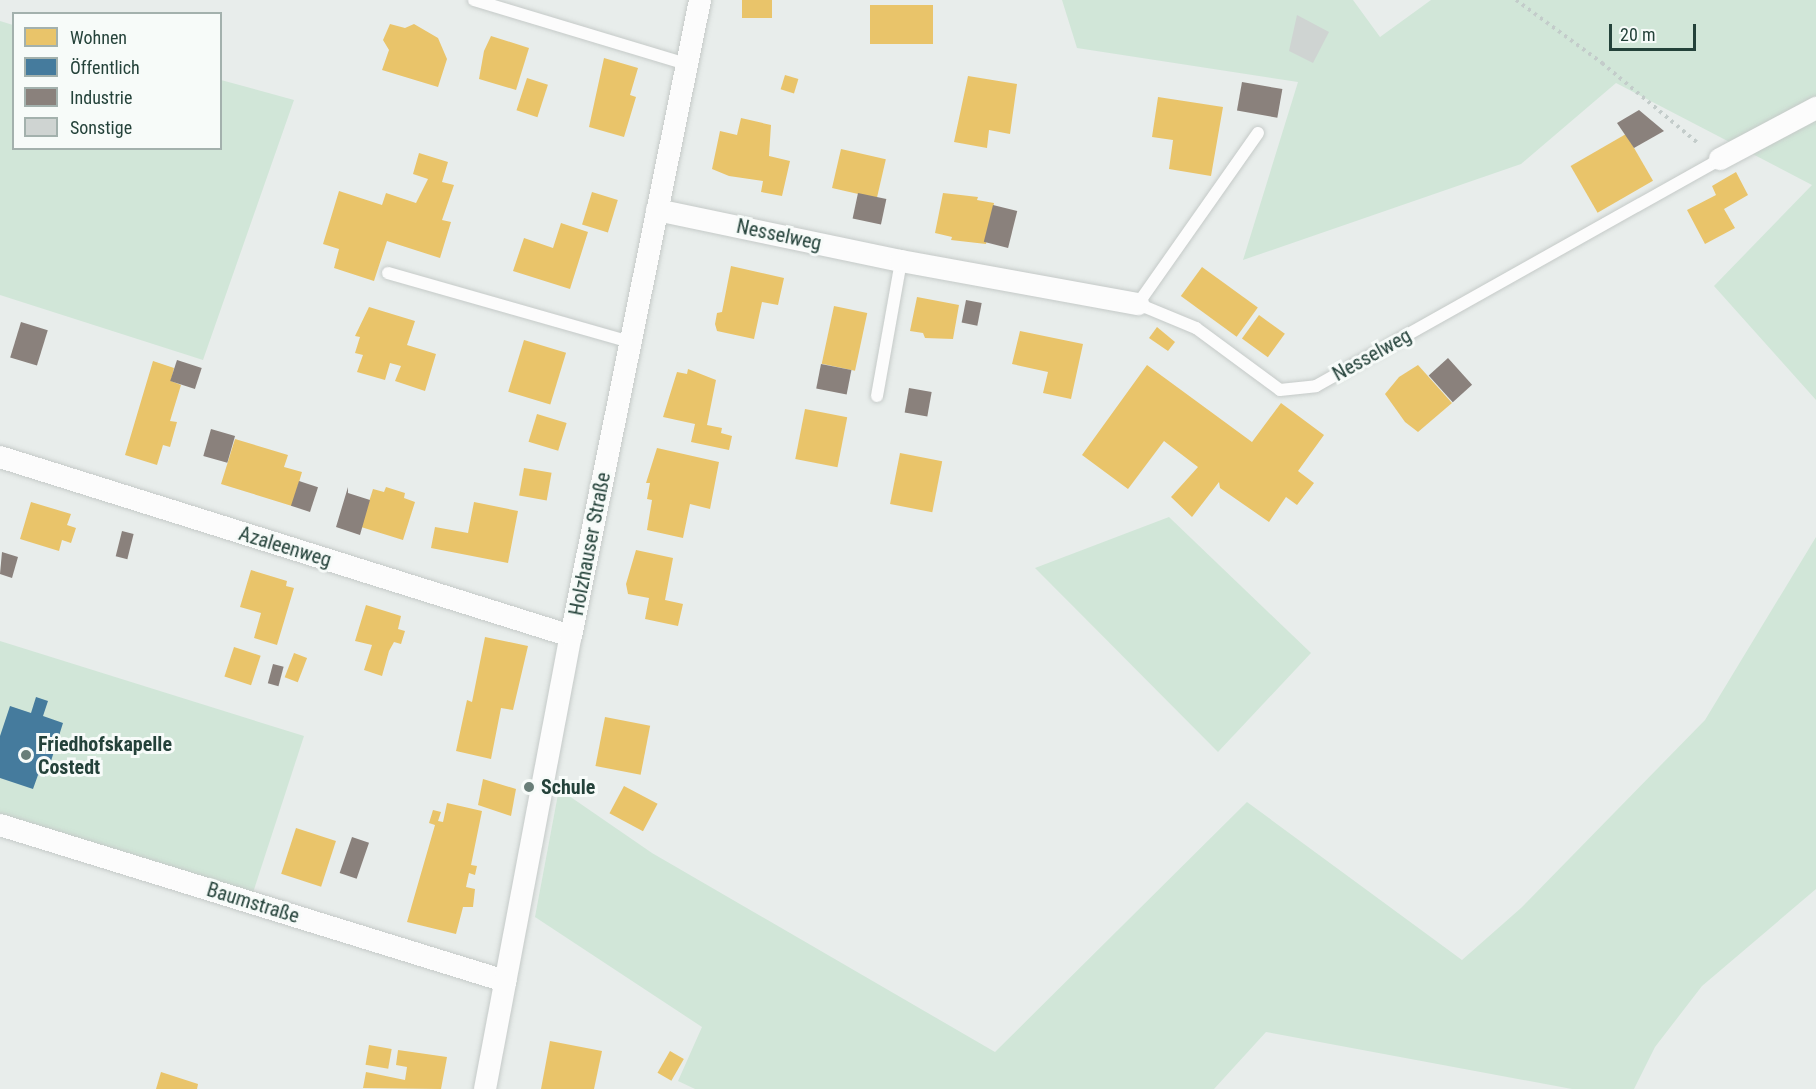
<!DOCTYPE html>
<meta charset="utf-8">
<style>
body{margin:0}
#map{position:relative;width:1816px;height:1089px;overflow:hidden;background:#e8edeb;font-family:"Roboto Condensed",sans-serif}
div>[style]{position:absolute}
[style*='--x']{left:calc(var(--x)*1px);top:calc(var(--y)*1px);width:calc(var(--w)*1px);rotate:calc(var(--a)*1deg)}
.green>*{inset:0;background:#d1e6d8}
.homes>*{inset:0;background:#e9c46a;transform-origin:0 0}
.public>*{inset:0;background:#457b9d}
.industry>*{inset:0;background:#8a817c;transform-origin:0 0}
.building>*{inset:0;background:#cfd4d2}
.path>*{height:4px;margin-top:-2px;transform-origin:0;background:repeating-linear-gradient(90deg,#c3ccca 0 3px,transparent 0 7.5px)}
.roads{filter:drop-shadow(0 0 2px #c5cac8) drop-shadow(0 0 2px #c5cac8)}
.lane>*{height:12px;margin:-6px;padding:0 6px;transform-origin:6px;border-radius:6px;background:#fcfcfc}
.street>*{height:22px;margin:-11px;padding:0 11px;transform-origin:11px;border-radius:11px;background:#fcfcfc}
.dots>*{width:16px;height:16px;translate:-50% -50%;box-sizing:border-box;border:3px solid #f7fbf9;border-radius:50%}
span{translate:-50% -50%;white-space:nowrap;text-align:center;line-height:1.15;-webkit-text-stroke:6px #f7fbf9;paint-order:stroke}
.street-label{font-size:20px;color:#24423a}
.poi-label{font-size:20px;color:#24423a;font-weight:700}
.left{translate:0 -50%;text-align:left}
.legend{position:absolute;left:12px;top:12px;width:210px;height:138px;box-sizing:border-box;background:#f7fbf9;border:2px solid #a3b1ad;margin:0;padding:8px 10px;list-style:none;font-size:18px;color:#24423a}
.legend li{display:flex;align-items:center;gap:12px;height:30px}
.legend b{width:30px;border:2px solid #a3b1ad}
.scale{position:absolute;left:1609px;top:24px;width:87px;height:27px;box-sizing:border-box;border:3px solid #24423a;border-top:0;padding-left:8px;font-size:18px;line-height:21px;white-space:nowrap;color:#24423a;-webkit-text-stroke:4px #f7fbf9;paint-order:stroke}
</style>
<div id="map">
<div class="green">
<i style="clip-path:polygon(1062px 0,1353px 0,1380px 37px,1431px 0,1816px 0,1816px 400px,1714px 286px,1812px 185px,1616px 83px,1521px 164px,1243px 260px,1298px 82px,1077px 48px)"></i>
<i style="clip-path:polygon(0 21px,13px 25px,14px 148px,220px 148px,221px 80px,294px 100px,203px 360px,0 295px)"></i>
<i style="clip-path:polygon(1169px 517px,1311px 653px,1218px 752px,1035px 568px)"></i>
<i style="clip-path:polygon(1816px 537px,1816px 889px,1702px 986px,1655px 1047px,1634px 1089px,1572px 1089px,1266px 1032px,1214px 1089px,695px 1089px,678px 1081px,702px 1027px,535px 917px,559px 789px,652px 853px,995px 1052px,1247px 802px,1462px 960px,1521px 908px,1705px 720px)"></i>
<i style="clip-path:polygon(0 641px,304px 736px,248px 908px,0 825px)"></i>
</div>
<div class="homes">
<i style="left:742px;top:0;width:30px;height:18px"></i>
<i style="left:933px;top:5px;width:39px;height:63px;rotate:90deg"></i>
<i style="clip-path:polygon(390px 24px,405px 28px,414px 24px,438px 38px,447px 59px,438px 87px,382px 70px,389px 50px,383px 40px)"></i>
<i style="clip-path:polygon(491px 36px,529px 48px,516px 90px,479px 79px,484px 51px)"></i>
<i style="clip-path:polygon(604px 58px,638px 68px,630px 95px,636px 97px,624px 137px,589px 127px)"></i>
<i style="left:785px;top:75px;width:14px;height:15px;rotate:17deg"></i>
<i style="clip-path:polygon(968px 76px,1017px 84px,1010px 134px,989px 130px,987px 148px,954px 142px)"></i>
<i style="left:527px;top:78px;width:22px;height:34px;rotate:18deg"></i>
<i style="clip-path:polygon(1158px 97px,1223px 107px,1211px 176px,1169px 169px,1173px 140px,1152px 137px)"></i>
<i style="clip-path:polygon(741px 118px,771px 125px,769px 156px,790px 161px,782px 196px,761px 192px,763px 181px,729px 176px,712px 169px,720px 131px,737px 135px)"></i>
<i style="left:1626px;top:134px;width:54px;height:64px;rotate:60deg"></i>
<i style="left:841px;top:149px;width:46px;height:40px;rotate:13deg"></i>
<i style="clip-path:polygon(419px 153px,448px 162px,442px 182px,454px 185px,442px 220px,451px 222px,440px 258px,387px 241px,374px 281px,334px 268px,339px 249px,323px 244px,339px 191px,382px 205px,386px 193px,416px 203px,428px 179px,413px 174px)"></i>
<i style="clip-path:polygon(1736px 172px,1748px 195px,1724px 209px,1735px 228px,1705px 244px,1687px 210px,1716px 195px,1712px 186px)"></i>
<i style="left:592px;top:192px;width:27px;height:34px;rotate:17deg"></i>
<i style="clip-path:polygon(943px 193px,978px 197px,977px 200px,994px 203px,986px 244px,951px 240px,952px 237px,935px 233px)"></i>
<i style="clip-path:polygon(561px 223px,588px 232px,570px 289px,513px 271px,524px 238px,553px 248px)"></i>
<i style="clip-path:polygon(731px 266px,784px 278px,778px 305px,762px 302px,754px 339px,717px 331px,715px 324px,717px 313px,722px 312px)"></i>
<i style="left:1202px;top:267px;width:69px;height:36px;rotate:36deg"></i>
<i style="clip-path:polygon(917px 297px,959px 305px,953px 339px,925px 338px,923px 333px,910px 331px)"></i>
<i style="left:834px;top:306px;width:34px;height:59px;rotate:12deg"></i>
<i style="clip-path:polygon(369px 307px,415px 321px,407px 345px,436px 354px,425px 391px,395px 381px,401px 366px,390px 363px,385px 380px,357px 372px,363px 355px,355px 353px,360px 337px,355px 336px)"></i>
<i style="left:1259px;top:315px;width:32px;height:29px;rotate:36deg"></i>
<i style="clip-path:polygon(1157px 327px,1175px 342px,1168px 351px,1149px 338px)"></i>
<i style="clip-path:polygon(1020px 331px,1083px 344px,1071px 399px,1043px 393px,1048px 372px,1012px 364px)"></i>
<i style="left:524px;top:340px;width:44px;height:54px;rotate:17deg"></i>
<i style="clip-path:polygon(153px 361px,174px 368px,171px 381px,181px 385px,170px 421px,177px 422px,170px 447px,163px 445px,157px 465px,125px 455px)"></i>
<i style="clip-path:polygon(1147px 365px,1252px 442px,1281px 403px,1324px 435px,1298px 471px,1314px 483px,1297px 505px,1286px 497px,1269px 522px,1220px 488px,1219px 482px,1192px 517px,1171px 497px,1198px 467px,1164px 441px,1128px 489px,1082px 455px)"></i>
<i style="clip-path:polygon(1418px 365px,1452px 403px,1418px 432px,1405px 422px,1385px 394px,1399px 377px)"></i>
<i style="clip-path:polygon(688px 369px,716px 380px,707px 425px,722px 428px,721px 433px,732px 436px,729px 450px,691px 442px,695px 424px,663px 417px,677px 372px,687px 374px)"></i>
<i style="left:805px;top:409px;width:43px;height:51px;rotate:11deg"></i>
<i style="left:537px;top:414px;width:31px;height:29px;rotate:17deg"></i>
<i style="clip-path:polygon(235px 439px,288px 455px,284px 467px,302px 472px,292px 506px,221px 484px)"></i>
<i style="clip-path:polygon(657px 448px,719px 462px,710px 509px,690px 504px,683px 538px,647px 530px,652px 500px,647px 499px,650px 483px,646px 483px)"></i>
<i style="left:900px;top:453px;width:43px;height:52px;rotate:11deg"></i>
<i style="left:524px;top:468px;width:28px;height:28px;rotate:10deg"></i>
<i style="clip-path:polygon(386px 487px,405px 493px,404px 498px,415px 502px,403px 540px,361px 527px,373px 489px,384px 492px)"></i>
<i style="clip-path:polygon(31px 502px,71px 514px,67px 525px,76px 528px,71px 543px,62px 540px,59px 551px,20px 539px)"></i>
<i style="clip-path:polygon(474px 502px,518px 511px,508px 563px,431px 548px,435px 527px,468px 533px)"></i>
<i style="clip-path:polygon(636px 550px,673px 558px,665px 600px,683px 604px,678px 626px,645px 619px,649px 598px,628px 594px,626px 584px)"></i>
<i style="clip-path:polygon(251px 570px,287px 581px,286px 586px,294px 588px,277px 645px,254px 638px,261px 613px,240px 607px)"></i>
<i style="clip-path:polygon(366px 605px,401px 616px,398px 629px,405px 631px,401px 644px,394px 642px,389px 651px,382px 676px,364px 670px,372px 645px,355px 641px)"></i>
<i style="clip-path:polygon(485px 637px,528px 646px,513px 710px,501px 708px,491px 759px,456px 751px,467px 700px,472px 702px)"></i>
<i style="left:234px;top:647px;width:28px;height:31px;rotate:18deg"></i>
<i style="left:294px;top:653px;width:14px;height:26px;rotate:21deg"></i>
<i style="left:605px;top:717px;width:46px;height:50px;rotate:11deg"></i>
<i style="clip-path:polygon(483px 779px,516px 789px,511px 816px,478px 805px)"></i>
<i style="left:624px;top:786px;width:38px;height:31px;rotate:28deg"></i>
<i style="clip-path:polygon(447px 803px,482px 811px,471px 865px,477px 866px,475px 875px,469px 873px,466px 887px,475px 889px,473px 907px,463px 907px,456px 934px,407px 922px,435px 825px,429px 823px,433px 810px,441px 812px,438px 821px,443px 822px)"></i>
<i style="left:296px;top:828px;width:42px;height:48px;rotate:18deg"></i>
<i style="clip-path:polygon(550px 1041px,602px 1051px,594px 1089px,541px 1089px)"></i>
<i style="left:369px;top:1045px;width:23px;height:20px;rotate:10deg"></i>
<i style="clip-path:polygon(398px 1050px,447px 1057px,441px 1089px,363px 1088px,366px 1072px,405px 1080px,407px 1067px,396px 1065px)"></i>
<i style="left:670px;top:1051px;width:16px;height:25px;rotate:30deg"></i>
<i style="clip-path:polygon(161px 1072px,198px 1084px,197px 1089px,156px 1089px)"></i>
</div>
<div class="public">
<i style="clip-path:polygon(36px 697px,48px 701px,43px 716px,63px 723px,46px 777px,38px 775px,33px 789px,0 778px,0 736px,10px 706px,31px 713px)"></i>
</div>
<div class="industry">
<i style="left:1242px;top:82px;width:41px;height:29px;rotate:10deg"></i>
<i style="clip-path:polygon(1639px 110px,1664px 131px,1634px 148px,1617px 123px)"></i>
<i style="left:858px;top:193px;width:29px;height:26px;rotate:12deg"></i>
<i style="left:993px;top:205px;width:25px;height:38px;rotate:14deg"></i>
<i style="left:966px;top:300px;width:16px;height:23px;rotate:11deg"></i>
<i style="left:21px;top:322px;width:28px;height:37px;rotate:17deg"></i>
<i style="left:1448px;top:358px;width:36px;height:26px;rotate:48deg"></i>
<i style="left:177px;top:360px;width:26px;height:22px;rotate:18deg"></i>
<i style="left:821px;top:364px;width:31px;height:25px;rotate:11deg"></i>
<i style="left:909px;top:388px;width:23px;height:25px;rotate:10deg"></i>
<i style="left:211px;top:429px;width:25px;height:28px;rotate:16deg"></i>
<i style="left:299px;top:481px;width:20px;height:26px;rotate:18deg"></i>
<i style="clip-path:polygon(348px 487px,348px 493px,370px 500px,360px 535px,336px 527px)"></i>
<i style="left:122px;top:531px;width:12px;height:26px;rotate:14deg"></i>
<i style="clip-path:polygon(2px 552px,18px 557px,12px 578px,0 574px)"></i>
<i style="left:273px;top:664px;width:11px;height:20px;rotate:15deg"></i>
<i style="left:352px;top:837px;width:18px;height:38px;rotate:19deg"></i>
</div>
<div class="building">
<i style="clip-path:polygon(1297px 15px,1329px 32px,1313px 63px,1289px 51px)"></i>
</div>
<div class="path">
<i style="--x:1516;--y:0;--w:107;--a:36.2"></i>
<i style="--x:1602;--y:63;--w:126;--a:39.9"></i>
</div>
<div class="roads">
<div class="lane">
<i style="--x:474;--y:0;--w:221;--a:16.8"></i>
<i style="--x:1258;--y:133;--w:209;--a:125.1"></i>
<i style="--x:1138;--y:304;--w:63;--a:22.5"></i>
<i style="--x:1196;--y:328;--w:104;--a:36.4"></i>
<i style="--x:1280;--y:390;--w:36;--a:-6"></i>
<i style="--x:1316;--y:386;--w:463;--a:-29.3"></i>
<i style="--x:388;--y:273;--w:253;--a:15.9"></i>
<i style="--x:877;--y:396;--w:137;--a:-79.9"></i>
</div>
<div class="street">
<i style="--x:1720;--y:159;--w:109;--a:-28"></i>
<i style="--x:657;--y:210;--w:249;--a:11.8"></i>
<i style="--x:901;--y:261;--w:241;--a:10.3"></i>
<i style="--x:0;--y:457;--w:598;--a:17.41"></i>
<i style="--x:0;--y:825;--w:529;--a:17.17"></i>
<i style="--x:485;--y:1089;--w:461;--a:-79.3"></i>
<i style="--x:571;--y:636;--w:649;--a:-78.53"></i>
</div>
</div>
<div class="dots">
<i style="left:26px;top:755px;background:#697e78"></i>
<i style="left:529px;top:787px;background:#697e78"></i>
</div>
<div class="street-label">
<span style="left:779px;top:235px;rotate:12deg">Nesselweg</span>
<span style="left:1372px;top:355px;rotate:-29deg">Nesselweg</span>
<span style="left:590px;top:544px;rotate:-79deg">Holzhauser Straße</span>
<span style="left:285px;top:547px;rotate:17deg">Azaleenweg</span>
<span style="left:253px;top:903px;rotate:17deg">Baumstraße</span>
</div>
<div class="poi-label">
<span class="left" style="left:38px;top:756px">Friedhofskapelle<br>Costedt</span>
<span class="left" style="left:541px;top:787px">Schule</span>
</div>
<ul class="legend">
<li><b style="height:16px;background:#e9c46a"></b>Wohnen</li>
<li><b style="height:16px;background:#457b9d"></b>Öffentlich</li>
<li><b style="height:16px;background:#8a817c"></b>Industrie</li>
<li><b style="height:16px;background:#cfd4d2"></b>Sonstige</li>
</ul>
<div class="scale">20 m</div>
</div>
